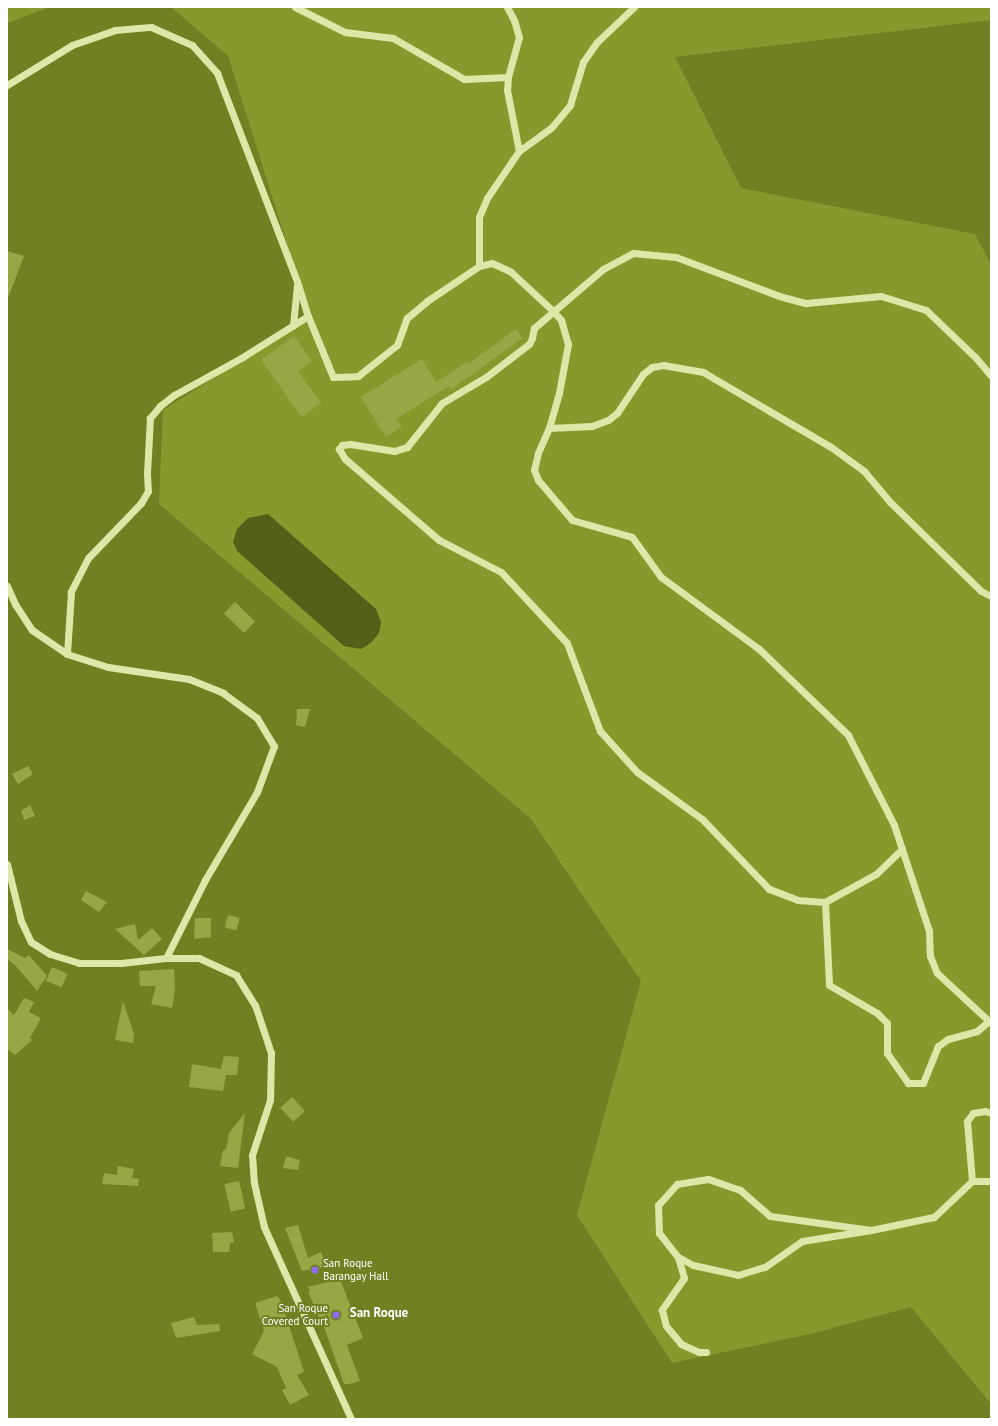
<!DOCTYPE html>
<style>
body{margin:0}
#map{position:relative;width:998px;height:1426px;overflow:hidden;background:#718022;font-family:"PT Sans",sans-serif}
div>[style]{position:absolute}
[style*='--x']{left:calc(var(--x)*1px);top:calc(var(--y)*1px);width:calc(var(--w)*1px);rotate:calc(var(--a)*1deg)}
.green>*{inset:0;background:#89982c}
.water>*{inset:0;background:#545f17}
.building>*{inset:0;background:#98a746;transform-origin:0 0}
.minor>*{height:7px;margin:-3.5px;padding:0 3.5px;transform-origin:3.5px;border-radius:3.5px;background:#dee7a8}
.dots>*{width:11px;height:11px;translate:-50% -50%;box-sizing:border-box;border:2px solid #718022;border-radius:50%}
span{translate:-50% -50%;white-space:nowrap;text-align:center;line-height:1.15;-webkit-text-stroke:4px #718022;paint-order:stroke}
.poi-label{font-size:11px;color:#fff}
.left{translate:0 -50%;text-align:left}
.right{translate:-100% -50%;text-align:right}
.quarter-label{font-size:13px;color:#fff;font-weight:700}
.frame{position:absolute;inset:0;border:8px solid #fff;pointer-events:none}
</style>
<div id="map">
<div class="green">
<i style="clip-path:polygon(7px 7px,50px 7px,7px 23px)"></i>
<i style="clip-path:polygon(171px 7px,991px 7px,991px 20px,675px 57px,741px 188px,975px 234px,991px 264px,991px 1404px,911px 1307px,810px 1334px,672px 1363px,577px 1215px,641px 981px,531px 819px,159px 504px,163px 410px,310px 317px,228px 56px)"></i>
</div>
<div class="water">
<i style="clip-path:polygon(268px 514px,376px 609px,381px 622px,379px 633px,371px 643px,361px 649px,344px 646px,237px 551px,233px 542px,237px 529px,248px 518px)"></i>
</div>
<div class="building">
<i style="clip-path:polygon(7px 251px,24px 256px,8px 298px,7px 298px)"></i>
<i style="clip-path:polygon(516px 329px,523px 338px,451px 389px,449px 386px,396px 419px,402px 427px,386px 437px,361px 397px,422px 359px,436px 382px,467px 362px,468px 364px)"></i>
<i style="clip-path:polygon(294px 336px,312px 361px,298px 371px,321px 403px,302px 417px,261px 360px)"></i>
<i style="left:235px;top:602px;width:28px;height:16px;rotate:44deg"></i>
<i style="clip-path:polygon(297px 709px,310px 709px,305px 727px,296px 725px)"></i>
<i style="clip-path:polygon(28px 766px,33px 774px,18px 784px,12px 774px)"></i>
<i style="clip-path:polygon(30px 805px,35px 816px,24px 820px,21px 811px)"></i>
<i style="clip-path:polygon(86px 891px,107px 902px,99px 912px,81px 900px)"></i>
<i style="left:228px;top:915px;width:12px;height:13px;rotate:14deg"></i>
<i style="clip-path:polygon(195px 918px,211px 918px,211px 937px,194px 939px)"></i>
<i style="clip-path:polygon(135px 924px,138px 940px,152px 928px,162px 939px,144px 955px,115px 929px)"></i>
<i style="clip-path:polygon(7px 949px,25px 958px,29px 955px,47px 976px,37px 991px,15px 965px,7px 959px)"></i>
<i style="left:52px;top:967px;width:17px;height:15px;rotate:24deg"></i>
<i style="clip-path:polygon(174px 969px,175px 990px,172px 1008px,151px 1004px,156px 986px,140px 986px,139px 971px)"></i>
<i style="clip-path:polygon(24px 998px,34px 1002px,29px 1012px,41px 1018px,30px 1038px,32px 1040px,15px 1055px,7px 1049px,7px 1008px,14px 1015px)"></i>
<i style="clip-path:polygon(123px 1001px,134px 1034px,133px 1043px,115px 1040px)"></i>
<i style="clip-path:polygon(224px 1056px,239px 1057px,237px 1075px,226px 1075px,223px 1091px,189px 1087px,192px 1064px,221px 1069px)"></i>
<i style="left:292px;top:1097px;width:19px;height:16px;rotate:47deg"></i>
<i style="clip-path:polygon(245px 1113px,238px 1168px,220px 1166px,223px 1150px,226px 1150px,229px 1133px)"></i>
<i style="clip-path:polygon(286px 1156px,300px 1160px,298px 1170px,283px 1168px)"></i>
<i style="clip-path:polygon(118px 1166px,134px 1169px,132px 1178px,139px 1179px,138px 1186px,102px 1184px,104px 1173px,117px 1175px)"></i>
<i style="left:239px;top:1181px;width:28px;height:15px;rotate:77deg"></i>
<i style="clip-path:polygon(298px 1225px,308px 1258px,321px 1252px,327px 1267px,302px 1271px,285px 1228px)"></i>
<i style="clip-path:polygon(232px 1232px,234px 1242px,230px 1243px,229px 1252px,213px 1252px,212px 1233px)"></i>
<i style="clip-path:polygon(340px 1279px,363px 1338px,347px 1345px,360px 1381px,349px 1384px,344px 1384px,324px 1327px,323px 1327px,308px 1291px,310px 1291px,308px 1287px)"></i>
<i style="clip-path:polygon(277px 1296px,281px 1301px,304px 1372px,297px 1375px,309px 1395px,290px 1405px,282px 1390px,286px 1388px,277px 1367px,252px 1354px,264px 1331px,255px 1303px)"></i>
<i style="clip-path:polygon(194px 1317px,197px 1325px,219px 1324px,220px 1331px,176px 1338px,171px 1323px)"></i>
</div>
<div class="minor">
<i style="--x:295;--y:7;--w:56;--a:26.6"></i>
<i style="--x:345;--y:32;--w:48;--a:7.1"></i>
<i style="--x:393;--y:38;--w:82;--a:30"></i>
<i style="--x:464;--y:79;--w:44;--a:-2.6"></i>
<i style="--x:507;--y:7;--w:15;--a:62"></i>
<i style="--x:514;--y:20;--w:18;--a:74"></i>
<i style="--x:519;--y:37;--w:41;--a:105.4"></i>
<i style="--x:508;--y:77;--w:13;--a:94"></i>
<i style="--x:507;--y:90;--w:62;--a:78.9"></i>
<i style="--x:7;--y:85;--w:76;--a:-31.6"></i>
<i style="--x:72;--y:45;--w:46;--a:-19.2"></i>
<i style="--x:115;--y:30;--w:36;--a:-5"></i>
<i style="--x:151;--y:27;--w:45;--a:23.7"></i>
<i style="--x:192;--y:45;--w:38;--a:48"></i>
<i style="--x:217;--y:73;--w:223;--a:69"></i>
<i style="--x:297;--y:281;--w:37;--a:73"></i>
<i style="--x:308;--y:316;--w:79;--a:147.9"></i>
<i style="--x:241;--y:358;--w:77;--a:151.1"></i>
<i style="--x:174;--y:395;--w:18;--a:142"></i>
<i style="--x:160;--y:406;--w:16;--a:130"></i>
<i style="--x:150;--y:418;--w:56;--a:93.1"></i>
<i style="--x:147;--y:474;--w:17;--a:87"></i>
<i style="--x:148;--y:491;--w:14;--a:120"></i>
<i style="--x:141;--y:503;--w:76;--a:133.9"></i>
<i style="--x:88;--y:558;--w:38;--a:117"></i>
<i style="--x:71;--y:592;--w:62;--a:93.7"></i>
<i style="--x:479;--y:266;--w:49;--a:-90"></i>
<i style="--x:479;--y:217;--w:21;--a:-67"></i>
<i style="--x:487;--y:198;--w:57;--a:-55.8"></i>
<i style="--x:519;--y:151;--w:39;--a:-36"></i>
<i style="--x:551;--y:128;--w:30;--a:-50"></i>
<i style="--x:570;--y:105;--w:45;--a:-73.2"></i>
<i style="--x:583;--y:62;--w:24;--a:-55"></i>
<i style="--x:597;--y:42;--w:51;--a:-43.4"></i>
<i style="--x:308;--y:316;--w:66;--a:67.7"></i>
<i style="--x:333;--y:377;--w:25;--a:-2"></i>
<i style="--x:358;--y:376;--w:50;--a:-38.5"></i>
<i style="--x:397;--y:345;--w:29;--a:-70"></i>
<i style="--x:407;--y:318;--w:26;--a:-40"></i>
<i style="--x:427;--y:301;--w:63;--a:-33.9"></i>
<i style="--x:479;--y:266;--w:13;--a:-13"></i>
<i style="--x:492;--y:263;--w:21;--a:25"></i>
<i style="--x:511;--y:272;--w:57;--a:42.9"></i>
<i style="--x:553;--y:311;--w:12;--a:48"></i>
<i style="--x:561;--y:320;--w:25;--a:74"></i>
<i style="--x:568;--y:344;--w:50;--a:100.4"></i>
<i style="--x:559;--y:393;--w:36;--a:106"></i>
<i style="--x:549;--y:428;--w:27;--a:114"></i>
<i style="--x:538;--y:453;--w:17;--a:103"></i>
<i style="--x:534;--y:470;--w:11;--a:68"></i>
<i style="--x:538;--y:480;--w:52;--a:49.6"></i>
<i style="--x:572;--y:520;--w:62;--a:15.8"></i>
<i style="--x:632;--y:537;--w:49;--a:54.1"></i>
<i style="--x:661;--y:577;--w:122;--a:36.3"></i>
<i style="--x:759;--y:649;--w:124;--a:44"></i>
<i style="--x:848;--y:735;--w:101;--a:62.9"></i>
<i style="--x:894;--y:825;--w:112;--a:71.7"></i>
<i style="--x:929;--y:931;--w:25;--a:88"></i>
<i style="--x:930;--y:956;--w:18;--a:68"></i>
<i style="--x:937;--y:973;--w:74;--a:42.8"></i>
<i style="--x:293;--y:325;--w:40;--a:-84.3"></i>
<i style="--x:549;--y:428;--w:43;--a:-2.7"></i>
<i style="--x:592;--y:426;--w:17;--a:-21"></i>
<i style="--x:608;--y:420;--w:11;--a:-38"></i>
<i style="--x:617;--y:413;--w:47;--a:-56.3"></i>
<i style="--x:643;--y:374;--w:11;--a:-38"></i>
<i style="--x:652;--y:367;--w:11;--a:-10"></i>
<i style="--x:663;--y:365;--w:41;--a:9.9"></i>
<i style="--x:703;--y:372;--w:148;--a:30.4"></i>
<i style="--x:831;--y:447;--w:41;--a:36"></i>
<i style="--x:864;--y:471;--w:40;--a:50"></i>
<i style="--x:890;--y:502;--w:127;--a:44.4"></i>
<i style="--x:981;--y:591;--w:11;--a:27"></i>
<i style="--x:7;--y:586;--w:20;--a:66"></i>
<i style="--x:15;--y:604;--w:31;--a:57"></i>
<i style="--x:32;--y:630;--w:42;--a:34.4"></i>
<i style="--x:67;--y:654;--w:43;--a:17.6"></i>
<i style="--x:108;--y:667;--w:82;--a:8.4"></i>
<i style="--x:189;--y:679;--w:37;--a:22"></i>
<i style="--x:223;--y:693;--w:42;--a:36.3"></i>
<i style="--x:257;--y:718;--w:33;--a:59"></i>
<i style="--x:274;--y:746;--w:49;--a:110.3"></i>
<i style="--x:257;--y:792;--w:102;--a:120.6"></i>
<i style="--x:205;--y:880;--w:87;--a:116.6"></i>
<i style="--x:902;--y:849;--w:36;--a:136"></i>
<i style="--x:876;--y:874;--w:58;--a:151.2"></i>
<i style="--x:825;--y:902;--w:83;--a:87.2"></i>
<i style="--x:829;--y:985;--w:56;--a:30.3"></i>
<i style="--x:877;--y:1013;--w:14;--a:45"></i>
<i style="--x:887;--y:1023;--w:30;--a:90"></i>
<i style="--x:887;--y:1053;--w:37;--a:55"></i>
<i style="--x:908;--y:1083;--w:15;--a:0"></i>
<i style="--x:923;--y:1083;--w:40;--a:-68"></i>
<i style="--x:938;--y:1046;--w:12;--a:-35"></i>
<i style="--x:948;--y:1039;--w:30;--a:-15"></i>
<i style="--x:977;--y:1031;--w:16;--a:-40"></i>
<i style="--x:7;--y:864;--w:59;--a:76.2"></i>
<i style="--x:21;--y:921;--w:23;--a:65"></i>
<i style="--x:31;--y:942;--w:22;--a:32"></i>
<i style="--x:50;--y:954;--w:30;--a:17"></i>
<i style="--x:79;--y:963;--w:42;--a:0"></i>
<i style="--x:121;--y:963;--w:45;--a:-6.3"></i>
<i style="--x:166;--y:958;--w:33;--a:0"></i>
<i style="--x:199;--y:958;--w:41;--a:24.7"></i>
<i style="--x:236;--y:975;--w:36;--a:58"></i>
<i style="--x:255;--y:1005;--w:51;--a:71.6"></i>
<i style="--x:271;--y:1053;--w:47;--a:91.2"></i>
<i style="--x:270;--y:1100;--w:58;--a:108.1"></i>
<i style="--x:252;--y:1155;--w:28;--a:86"></i>
<i style="--x:254;--y:1183;--w:45;--a:77.2"></i>
<i style="--x:264;--y:1227;--w:211;--a:65.6"></i>
<i style="--x:825;--y:902;--w:27;--a:-176"></i>
<i style="--x:798;--y:900;--w:31;--a:-159"></i>
<i style="--x:769;--y:889;--w:97;--a:-133.7"></i>
<i style="--x:702;--y:819;--w:80;--a:-144.1"></i>
<i style="--x:637;--y:772;--w:55;--a:-132.1"></i>
<i style="--x:600;--y:731;--w:94;--a:-110.6"></i>
<i style="--x:567;--y:643;--w:97;--a:-132.9"></i>
<i style="--x:501;--y:572;--w:70;--a:-152.7"></i>
<i style="--x:439;--y:540;--w:124;--a:-139.2"></i>
<i style="--x:345;--y:459;--w:12;--a:-121"></i>
<i style="--x:339;--y:449;--w:5;--a:-53"></i>
<i style="--x:342;--y:445;--w:8;--a:-7"></i>
<i style="--x:350;--y:444;--w:45;--a:9"></i>
<i style="--x:394;--y:451;--w:14;--a:-17"></i>
<i style="--x:407;--y:447;--w:56;--a:-51.5"></i>
<i style="--x:442;--y:403;--w:51;--a:-30.6"></i>
<i style="--x:486;--y:377;--w:54;--a:-37.5"></i>
<i style="--x:529;--y:344;--w:7;--a:-63"></i>
<i style="--x:532;--y:338;--w:10;--a:-79"></i>
<i style="--x:534;--y:328;--w:91;--a:-40.5"></i>
<i style="--x:603;--y:269;--w:34;--a:-28"></i>
<i style="--x:633;--y:253;--w:43;--a:5.3"></i>
<i style="--x:676;--y:257;--w:110;--a:20.7"></i>
<i style="--x:779;--y:296;--w:28;--a:15"></i>
<i style="--x:806;--y:303;--w:75;--a:-5.3"></i>
<i style="--x:881;--y:296;--w:47;--a:17.3"></i>
<i style="--x:926;--y:310;--w:69;--a:43.8"></i>
<i style="--x:976;--y:358;--w:23;--a:50"></i>
<i style="--x:972;--y:1181;--w:19;--a:0"></i>
<i style="--x:871;--y:1230;--w:102;--a:-172.1"></i>
<i style="--x:770;--y:1216;--w:40;--a:-139"></i>
<i style="--x:740;--y:1190;--w:34;--a:-161"></i>
<i style="--x:708;--y:1179;--w:31;--a:171"></i>
<i style="--x:677;--y:1184;--w:28;--a:132"></i>
<i style="--x:658;--y:1205;--w:28;--a:88"></i>
<i style="--x:659;--y:1233;--w:31;--a:52"></i>
<i style="--x:678;--y:1257;--w:17;--a:28"></i>
<i style="--x:693;--y:1265;--w:46;--a:12.5"></i>
<i style="--x:738;--y:1275;--w:28;--a:-17"></i>
<i style="--x:765;--y:1267;--w:45;--a:-35.1"></i>
<i style="--x:802;--y:1241;--w:70;--a:-9.1"></i>
<i style="--x:871;--y:1230;--w:64;--a:-11.7"></i>
<i style="--x:934;--y:1217;--w:52;--a:-43.5"></i>
<i style="--x:972;--y:1181;--w:60;--a:-94.8"></i>
<i style="--x:967;--y:1121;--w:10;--a:-53"></i>
<i style="--x:973;--y:1113;--w:12;--a:-9"></i>
<i style="--x:985;--y:1111;--w:6;--a:18"></i>
<i style="--x:678;--y:1257;--w:22;--a:74"></i>
<i style="--x:684;--y:1278;--w:39;--a:125"></i>
<i style="--x:662;--y:1310;--w:16;--a:76"></i>
<i style="--x:666;--y:1326;--w:23;--a:50"></i>
<i style="--x:681;--y:1344;--w:20;--a:24"></i>
<i style="--x:699;--y:1352;--w:7;--a:0"></i>
</div>
<div class="dots">
<i style="left:315px;top:1270px;background:#936af3"></i>
<i style="left:336px;top:1315px;background:#936af3"></i>
</div>
<div class="poi-label">
<span class="left" style="left:323px;top:1270px">San Roque<br>Barangay Hall</span>
<span class="right" style="left:328px;top:1315px">San Roque<br>Covered Court</span>
</div>
<div class="quarter-label">
<span style="left:379px;top:1313px">San Roque</span>
</div>
<div class="frame"></div>
</div>
